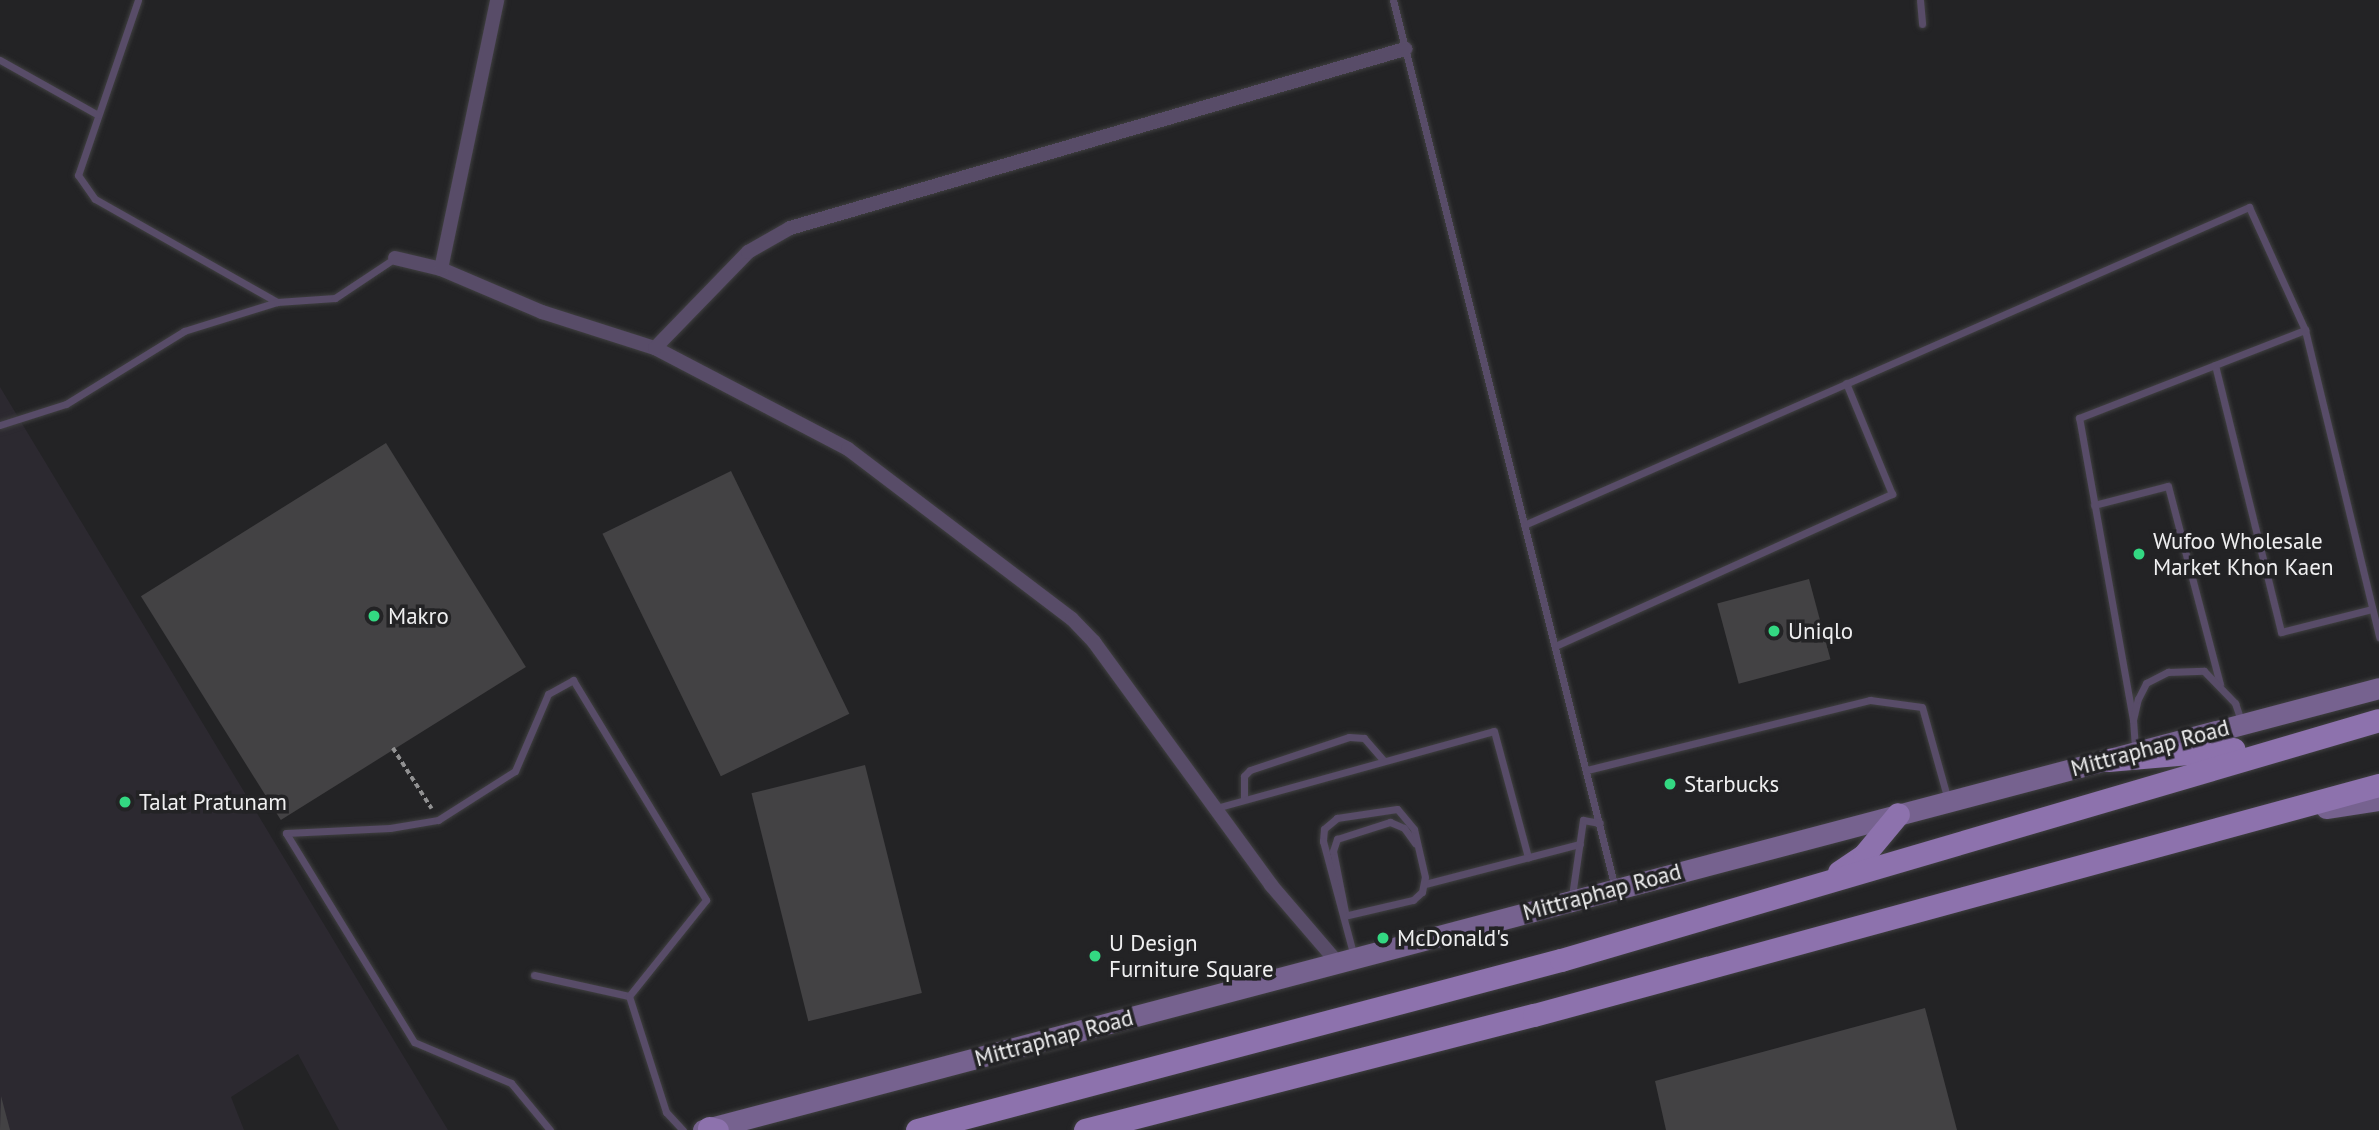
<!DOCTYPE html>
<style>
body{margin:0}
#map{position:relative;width:2379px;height:1130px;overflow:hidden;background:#232325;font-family:"PT Sans",sans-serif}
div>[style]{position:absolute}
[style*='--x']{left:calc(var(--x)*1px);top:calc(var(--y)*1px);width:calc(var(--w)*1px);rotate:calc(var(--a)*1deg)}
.built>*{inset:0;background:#2c2930}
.building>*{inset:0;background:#434244;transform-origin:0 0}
.path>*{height:3.5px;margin-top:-1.75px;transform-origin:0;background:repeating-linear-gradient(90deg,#919192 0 5px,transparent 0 8.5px)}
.roads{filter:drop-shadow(0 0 2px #404041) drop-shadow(0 0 2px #404041)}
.service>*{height:7px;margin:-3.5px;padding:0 3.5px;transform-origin:3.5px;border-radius:3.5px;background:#584c68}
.minor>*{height:14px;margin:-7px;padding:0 7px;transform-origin:7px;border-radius:7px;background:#584c68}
.secondary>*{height:21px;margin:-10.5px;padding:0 10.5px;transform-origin:10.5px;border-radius:10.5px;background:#76628f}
.primary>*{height:23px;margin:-11.5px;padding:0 11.5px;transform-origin:11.5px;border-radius:11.5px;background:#8d72ad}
.dots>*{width:19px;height:19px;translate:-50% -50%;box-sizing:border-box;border:4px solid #232325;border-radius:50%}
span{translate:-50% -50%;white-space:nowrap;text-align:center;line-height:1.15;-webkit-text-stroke:7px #232325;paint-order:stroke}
.poi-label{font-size:23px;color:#efeff0}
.left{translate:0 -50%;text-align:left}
.street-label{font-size:23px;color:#efeff0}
</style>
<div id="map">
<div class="built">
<i style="clip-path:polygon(0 387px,448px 1130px,339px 1130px,298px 1054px,231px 1097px,244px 1130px,0 1130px)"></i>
</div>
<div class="building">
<i style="left:386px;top:443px;width:264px;height:289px;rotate:58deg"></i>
<i style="left:731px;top:471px;width:270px;height:143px;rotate:64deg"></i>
<i style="left:1809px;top:579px;width:83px;height:95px;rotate:75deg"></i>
<i style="left:865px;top:765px;width:235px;height:117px;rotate:76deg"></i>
<i style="clip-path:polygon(1925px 1008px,1957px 1130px,1666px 1130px,1655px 1081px)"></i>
<i style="clip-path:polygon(1px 1096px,10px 1130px,0 1130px)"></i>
</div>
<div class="path">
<i style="--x:393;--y:748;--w:72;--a:57.4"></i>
</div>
<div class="roads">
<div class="service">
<i style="--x:138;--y:0;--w:185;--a:108.9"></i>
<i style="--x:78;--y:175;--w:29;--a:55"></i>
<i style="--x:95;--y:199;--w:209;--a:29.5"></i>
<i style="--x:1393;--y:0;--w:915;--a:75.96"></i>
<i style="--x:1920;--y:0;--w:24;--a:85"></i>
<i style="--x:0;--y:60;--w:112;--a:29.3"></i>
<i style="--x:2215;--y:365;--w:275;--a:76.1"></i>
<i style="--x:2281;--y:632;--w:94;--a:-14.2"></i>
<i style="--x:0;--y:425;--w:69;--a:-17.7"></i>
<i style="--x:66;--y:404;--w:139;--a:-31.7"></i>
<i style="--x:184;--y:331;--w:97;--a:-17.3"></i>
<i style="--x:277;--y:302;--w:58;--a:-3.9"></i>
<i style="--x:335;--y:298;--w:72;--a:-33.7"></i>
<i style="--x:2094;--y:505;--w:76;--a:-14.4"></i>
<i style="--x:2168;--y:486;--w:205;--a:75.3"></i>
<i style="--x:1524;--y:525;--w:792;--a:-23.68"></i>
<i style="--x:2249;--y:207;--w:135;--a:65.5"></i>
<i style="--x:2305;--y:330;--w:316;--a:76.4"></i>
<i style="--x:1555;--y:646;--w:370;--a:-24.3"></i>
<i style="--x:1892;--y:494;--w:120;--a:-112.5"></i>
<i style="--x:2133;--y:720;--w:307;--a:-100.1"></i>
<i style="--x:2079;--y:418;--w:243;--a:-21.3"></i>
<i style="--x:2135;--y:748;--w:28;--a:-94"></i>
<i style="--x:2133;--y:720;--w:22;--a:-77"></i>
<i style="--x:2138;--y:699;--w:18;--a:-63"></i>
<i style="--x:2146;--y:683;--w:25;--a:-27"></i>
<i style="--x:2168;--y:672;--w:36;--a:-2"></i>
<i style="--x:2204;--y:671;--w:45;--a:45.9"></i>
<i style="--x:2235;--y:703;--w:18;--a:71"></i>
<i style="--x:1587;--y:770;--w:292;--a:-13.9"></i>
<i style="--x:1870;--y:700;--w:52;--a:7.7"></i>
<i style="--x:1922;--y:707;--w:97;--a:74.4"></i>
<i style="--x:1244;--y:799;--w:23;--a:-90"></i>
<i style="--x:1244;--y:776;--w:8;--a:-45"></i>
<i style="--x:1250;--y:770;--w:104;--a:-18.4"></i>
<i style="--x:1349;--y:737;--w:15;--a:4"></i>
<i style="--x:1364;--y:738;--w:30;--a:49"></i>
<i style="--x:1216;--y:808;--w:288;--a:-15.5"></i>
<i style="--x:1494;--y:731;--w:131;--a:74.9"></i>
<i style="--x:1425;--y:884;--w:160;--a:-14.5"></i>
<i style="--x:1572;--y:896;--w:77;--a:-81.8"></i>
<i style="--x:1583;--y:820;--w:17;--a:10"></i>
<i style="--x:1345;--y:912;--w:62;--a:-101.1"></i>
<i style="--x:1333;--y:851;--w:13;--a:-72"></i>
<i style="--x:1337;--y:839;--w:56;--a:-17.8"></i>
<i style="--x:1390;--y:822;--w:15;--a:23"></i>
<i style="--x:1404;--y:828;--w:19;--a:54"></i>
<i style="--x:1344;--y:916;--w:71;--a:-13.1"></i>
<i style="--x:1413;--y:900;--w:12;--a:-42"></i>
<i style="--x:1422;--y:892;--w:15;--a:-79"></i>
<i style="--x:1425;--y:877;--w:49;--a:-102.9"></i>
<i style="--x:1414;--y:829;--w:26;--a:-130"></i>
<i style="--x:1397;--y:809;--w:61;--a:171.5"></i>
<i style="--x:1337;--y:818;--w:17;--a:140"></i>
<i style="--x:1324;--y:829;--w:12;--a:95"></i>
<i style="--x:1323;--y:841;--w:120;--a:75"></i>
<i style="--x:534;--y:975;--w:97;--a:12.5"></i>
<i style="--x:550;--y:1130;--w:61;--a:-129.7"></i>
<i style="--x:511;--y:1083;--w:105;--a:-157.1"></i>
<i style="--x:414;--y:1042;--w:245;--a:-121.5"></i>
<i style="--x:286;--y:833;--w:104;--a:-2.8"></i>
<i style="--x:390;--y:828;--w:49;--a:-9.5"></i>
<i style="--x:438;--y:820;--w:91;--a:-32.5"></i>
<i style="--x:515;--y:771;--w:84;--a:-66.8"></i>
<i style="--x:548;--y:694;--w:29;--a:-29"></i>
<i style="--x:573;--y:680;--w:257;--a:58.8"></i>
<i style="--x:706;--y:900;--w:123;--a:128.7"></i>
<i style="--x:629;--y:996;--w:122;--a:72.3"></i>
<i style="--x:666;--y:1112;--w:25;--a:47"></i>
</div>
<div class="minor">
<i style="--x:395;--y:258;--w:47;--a:13.4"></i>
<i style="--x:441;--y:269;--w:110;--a:23.1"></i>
<i style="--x:542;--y:312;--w:119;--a:17.7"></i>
<i style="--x:655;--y:348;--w:218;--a:27.6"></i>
<i style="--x:848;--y:449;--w:281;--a:37.2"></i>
<i style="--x:1072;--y:619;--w:32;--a:46"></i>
<i style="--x:1094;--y:642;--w:301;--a:53.9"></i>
<i style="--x:1271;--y:885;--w:101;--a:49.4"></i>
<i style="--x:441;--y:269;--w:275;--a:-78.2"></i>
<i style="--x:655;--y:348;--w:134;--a:-45.9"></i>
<i style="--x:748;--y:252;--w:48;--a:-29.7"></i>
<i style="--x:790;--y:228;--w:641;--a:-16.23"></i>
</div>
<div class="secondary">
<i style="--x:2326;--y:808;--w:54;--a:-8.6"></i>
<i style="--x:703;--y:1130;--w:1733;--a:-14.77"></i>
</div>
<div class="primary">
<i style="--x:2108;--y:760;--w:126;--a:-5"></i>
<i style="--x:1839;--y:872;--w:30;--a:-34"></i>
<i style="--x:1864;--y:855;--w:53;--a:-50.3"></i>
<i style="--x:709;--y:1128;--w:8;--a:14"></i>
<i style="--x:917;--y:1130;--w:666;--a:-14.79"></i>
<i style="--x:1561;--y:960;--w:852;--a:-16.35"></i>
<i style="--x:1085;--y:1130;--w:463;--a:-14.4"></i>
<i style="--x:1534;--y:1015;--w:876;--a:-15.23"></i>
</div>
</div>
<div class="dots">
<i style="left:2139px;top:554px;background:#33d882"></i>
<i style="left:374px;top:616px;background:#33d882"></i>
<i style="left:1774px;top:631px;background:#33d882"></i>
<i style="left:1670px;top:784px;background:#33d882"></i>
<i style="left:125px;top:802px;background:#33d882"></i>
<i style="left:1383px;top:938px;background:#33d882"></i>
<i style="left:1095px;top:956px;background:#33d882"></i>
</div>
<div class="poi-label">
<span class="left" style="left:2153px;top:554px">Wufoo Wholesale<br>Market Khon Kaen</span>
<span class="left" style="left:388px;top:616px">Makro</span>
<span class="left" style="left:1788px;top:631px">Uniqlo</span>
<span class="left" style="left:1684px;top:784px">Starbucks</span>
<span class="left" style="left:139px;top:802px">Talat Pratunam</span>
<span class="left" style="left:1397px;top:938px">McDonald's</span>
<span class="left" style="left:1109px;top:956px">U Design<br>Furniture Square</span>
</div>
<div class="street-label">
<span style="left:2150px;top:748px;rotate:-15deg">Mittraphap Road</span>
<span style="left:1602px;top:892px;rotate:-15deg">Mittraphap Road</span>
<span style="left:1054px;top:1038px;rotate:-15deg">Mittraphap Road</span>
</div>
</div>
